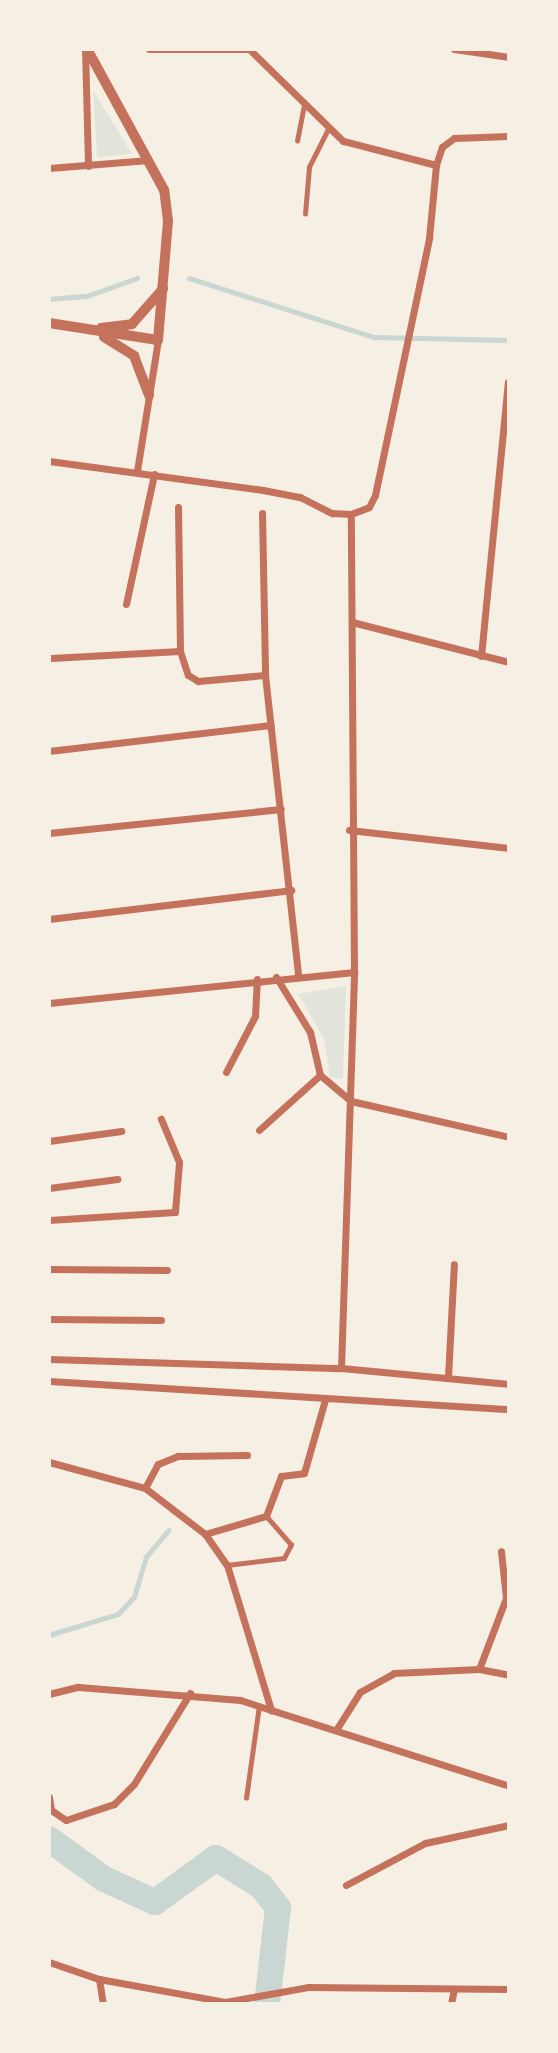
<!DOCTYPE html>
<style>
body{margin:0}
#map{position:relative;width:558px;height:2053px;overflow:hidden;background:#f6efe4;font-family:"Nunito Sans",sans-serif}
div>[style]{position:absolute}
[style*='--x']{left:calc(var(--x)*1px);top:calc(var(--y)*1px);width:calc(var(--w)*1px);rotate:calc(var(--a)*1deg)}
.green>*{inset:0;background:#e2e4dc}
.stream>*{height:4.5px;margin:-2.25px;padding:0 2.25px;transform-origin:2.25px;border-radius:2.25px;background:#c9d6d2}
.river>*{height:26px;margin:-13px;padding:0 13px;transform-origin:13px;border-radius:13px;background:#c9d6d2}
.service>*{height:4.5px;margin:-2.25px;padding:0 2.25px;transform-origin:2.25px;border-radius:2.25px;background:#c5725c}
.minor>*{height:7px;margin:-3.5px;padding:0 3.5px;transform-origin:3.5px;border-radius:3.5px;background:#c5725c}
.tertiary>*{height:10px;margin:-5px;padding:0 5px;transform-origin:5px;border-radius:5px;background:#c5725c}
span{translate:-50% -50%;white-space:nowrap;text-align:center;line-height:1.15;-webkit-text-stroke:7px #f6efe4;paint-order:stroke}
.frame{position:absolute;inset:0;border:51px solid #f6efe4;pointer-events:none}
</style>
<div id="map">
<div class="green">
<i style="clip-path:polygon(93px 90px,132px 154px,97px 157px)"></i>
<i style="clip-path:polygon(346px 986px,343px 1079px,330px 1077px,324px 1039px,298px 994px)"></i>
</div>
<div class="stream">
<i style="--x:189;--y:278;--w:194;--a:17.7"></i>
<i style="--x:374;--y:337;--w:135;--a:1.3"></i>
<i style="--x:49;--y:299;--w:38;--a:-5"></i>
<i style="--x:87;--y:296;--w:53;--a:-19.8"></i>
<i style="--x:49;--y:1635;--w:72;--a:-16.9"></i>
<i style="--x:118;--y:1614;--w:23;--a:-47"></i>
<i style="--x:134;--y:1597;--w:42;--a:-73.3"></i>
<i style="--x:146;--y:1557;--w:35;--a:-50"></i>
</div>
<div class="river">
<i style="--x:49;--y:1839;--w:68;--a:36"></i>
<i style="--x:104;--y:1879;--w:56;--a:24.3"></i>
<i style="--x:155;--y:1902;--w:75;--a:-35.8"></i>
<i style="--x:216;--y:1858;--w:53;--a:31.9"></i>
<i style="--x:261;--y:1886;--w:28;--a:52"></i>
<i style="--x:278;--y:1908;--w:97;--a:96.5"></i>
</div>
<div class="service">
<i style="--x:297;--y:141;--w:36;--a:-79"></i>
<i style="--x:305;--y:214;--w:47;--a:-85.1"></i>
<i style="--x:309;--y:167;--w:42;--a:-63.4"></i>
<i style="--x:227;--y:1565;--w:57;--a:-7"></i>
<i style="--x:284;--y:1558;--w:15;--a:-62"></i>
<i style="--x:291;--y:1545;--w:38;--a:-131"></i>
<i style="--x:246;--y:1798;--w:93;--a:-82"></i>
</div>
<div class="minor">
<i style="--x:85;--y:49;--w:117;--a:88.5"></i>
<i style="--x:149;--y:49;--w:103;--a:0"></i>
<i style="--x:454;--y:49;--w:56;--a:8.3"></i>
<i style="--x:436;--y:165;--w:19;--a:-72"></i>
<i style="--x:442;--y:147;--w:15;--a:-37"></i>
<i style="--x:454;--y:138;--w:55;--a:-2.1"></i>
<i style="--x:49;--y:168;--w:100;--a:-4.6"></i>
<i style="--x:49;--y:461;--w:216;--a:7.7"></i>
<i style="--x:263;--y:490;--w:38;--a:11"></i>
<i style="--x:300;--y:497;--w:36;--a:27"></i>
<i style="--x:332;--y:513;--w:19;--a:3"></i>
<i style="--x:351;--y:514;--w:19;--a:-21"></i>
<i style="--x:369;--y:507;--w:13;--a:-63"></i>
<i style="--x:375;--y:495;--w:263;--a:-78.1"></i>
<i style="--x:429;--y:238;--w:73;--a:-84.5"></i>
<i style="--x:436;--y:165;--w:96;--a:-165.5"></i>
<i style="--x:343;--y:141;--w:129;--a:-135.6"></i>
<i style="--x:137;--y:471;--w:133;--a:-80.9"></i>
<i style="--x:178;--y:507;--w:144;--a:89.2"></i>
<i style="--x:180;--y:651;--w:25;--a:72"></i>
<i style="--x:188;--y:675;--w:12;--a:31"></i>
<i style="--x:198;--y:681;--w:67;--a:-5.1"></i>
<i style="--x:262;--y:513;--w:162;--a:88.9"></i>
<i style="--x:265;--y:675;--w:303;--a:83.7"></i>
<i style="--x:126;--y:604;--w:133;--a:-77.8"></i>
<i style="--x:352;--y:622;--w:162;--a:14.3"></i>
<i style="--x:481;--y:656;--w:275;--a:-84.4"></i>
<i style="--x:51;--y:658;--w:129;--a:-3.1"></i>
<i style="--x:49;--y:751;--w:223;--a:-6.7"></i>
<i style="--x:349;--y:830;--w:161;--a:6.4"></i>
<i style="--x:49;--y:833;--w:233;--a:-5.9"></i>
<i style="--x:49;--y:919;--w:244;--a:-6.8"></i>
<i style="--x:276;--y:977;--w:65;--a:58.3"></i>
<i style="--x:310;--y:1032;--w:44;--a:76.9"></i>
<i style="--x:320;--y:1075;--w:40;--a:40"></i>
<i style="--x:351;--y:1101;--w:162;--a:12.8"></i>
<i style="--x:49;--y:1003;--w:307;--a:-5.8"></i>
<i style="--x:226;--y:1072;--w:63;--a:-62.6"></i>
<i style="--x:255;--y:1016;--w:37;--a:-87"></i>
<i style="--x:259;--y:1130;--w:82;--a:-42"></i>
<i style="--x:49;--y:1141;--w:73;--a:-7.9"></i>
<i style="--x:49;--y:1188;--w:69;--a:-7.5"></i>
<i style="--x:49;--y:1220;--w:126;--a:-3.6"></i>
<i style="--x:175;--y:1212;--w:50;--a:-85.4"></i>
<i style="--x:179;--y:1162;--w:47;--a:-112.7"></i>
<i style="--x:49;--y:1269;--w:118;--a:0.5"></i>
<i style="--x:49;--y:1319;--w:112;--a:0.5"></i>
<i style="--x:49;--y:1359;--w:292;--a:1.8"></i>
<i style="--x:341;--y:1368;--w:169;--a:5.4"></i>
<i style="--x:341;--y:1368;--w:396;--a:-88.1"></i>
<i style="--x:354;--y:972;--w:458;--a:-90.4"></i>
<i style="--x:448;--y:1377;--w:113;--a:-87"></i>
<i style="--x:49;--y:1381;--w:461;--a:3.5"></i>
<i style="--x:49;--y:1462;--w:99;--a:15.2"></i>
<i style="--x:145;--y:1488;--w:76;--a:37.5"></i>
<i style="--x:205;--y:1534;--w:38;--a:55"></i>
<i style="--x:227;--y:1565;--w:152;--a:73.1"></i>
<i style="--x:145;--y:1488;--w:27;--a:-62"></i>
<i style="--x:158;--y:1464;--w:22;--a:-22"></i>
<i style="--x:178;--y:1456;--w:69;--a:-0.8"></i>
<i style="--x:205;--y:1534;--w:64;--a:-16.4"></i>
<i style="--x:266;--y:1516;--w:43;--a:-69.4"></i>
<i style="--x:281;--y:1476;--w:23;--a:-7"></i>
<i style="--x:304;--y:1473;--w:76;--a:-74"></i>
<i style="--x:479;--y:1669;--w:76;--a:-69.2"></i>
<i style="--x:506;--y:1598;--w:47;--a:-96.1"></i>
<i style="--x:49;--y:1694;--w:30;--a:-14"></i>
<i style="--x:78;--y:1687;--w:163;--a:4.6"></i>
<i style="--x:240;--y:1700;--w:282;--a:17.7"></i>
<i style="--x:336;--y:1730;--w:45;--a:-57.7"></i>
<i style="--x:360;--y:1692;--w:39;--a:-29"></i>
<i style="--x:394;--y:1673;--w:85;--a:-2.7"></i>
<i style="--x:479;--y:1669;--w:31;--a:11"></i>
<i style="--x:49;--y:1797;--w:13;--a:81"></i>
<i style="--x:51;--y:1810;--w:18;--a:34"></i>
<i style="--x:66;--y:1820;--w:51;--a:-18.4"></i>
<i style="--x:114;--y:1804;--w:28;--a:-45"></i>
<i style="--x:134;--y:1784;--w:107;--a:-58.4"></i>
<i style="--x:346;--y:1885;--w:89;--a:-28"></i>
<i style="--x:425;--y:1843;--w:86;--a:-12.1"></i>
<i style="--x:49;--y:1962;--w:53;--a:18.8"></i>
<i style="--x:99;--y:1979;--w:128;--a:10.3"></i>
<i style="--x:225;--y:2002;--w:84;--a:-10.2"></i>
<i style="--x:308;--y:1987;--w:201;--a:0.6"></i>
<i style="--x:99;--y:1979;--w:25;--a:81"></i>
<i style="--x:451;--y:2004;--w:15;--a:-79"></i>
</div>
<div class="tertiary">
<i style="--x:49;--y:323;--w:110;--a:8.9"></i>
<i style="--x:158;--y:340;--w:119;--a:-85.2"></i>
<i style="--x:168;--y:221;--w:31;--a:-97"></i>
<i style="--x:164;--y:190;--w:161;--a:-118.6"></i>
<i style="--x:101;--y:328;--w:31;--a:-7"></i>
<i style="--x:132;--y:324;--w:47;--a:-48.5"></i>
<i style="--x:104;--y:337;--w:36;--a:32"></i>
<i style="--x:134;--y:356;--w:42;--a:69"></i>
</div>
<div class="frame"></div>
</div>
